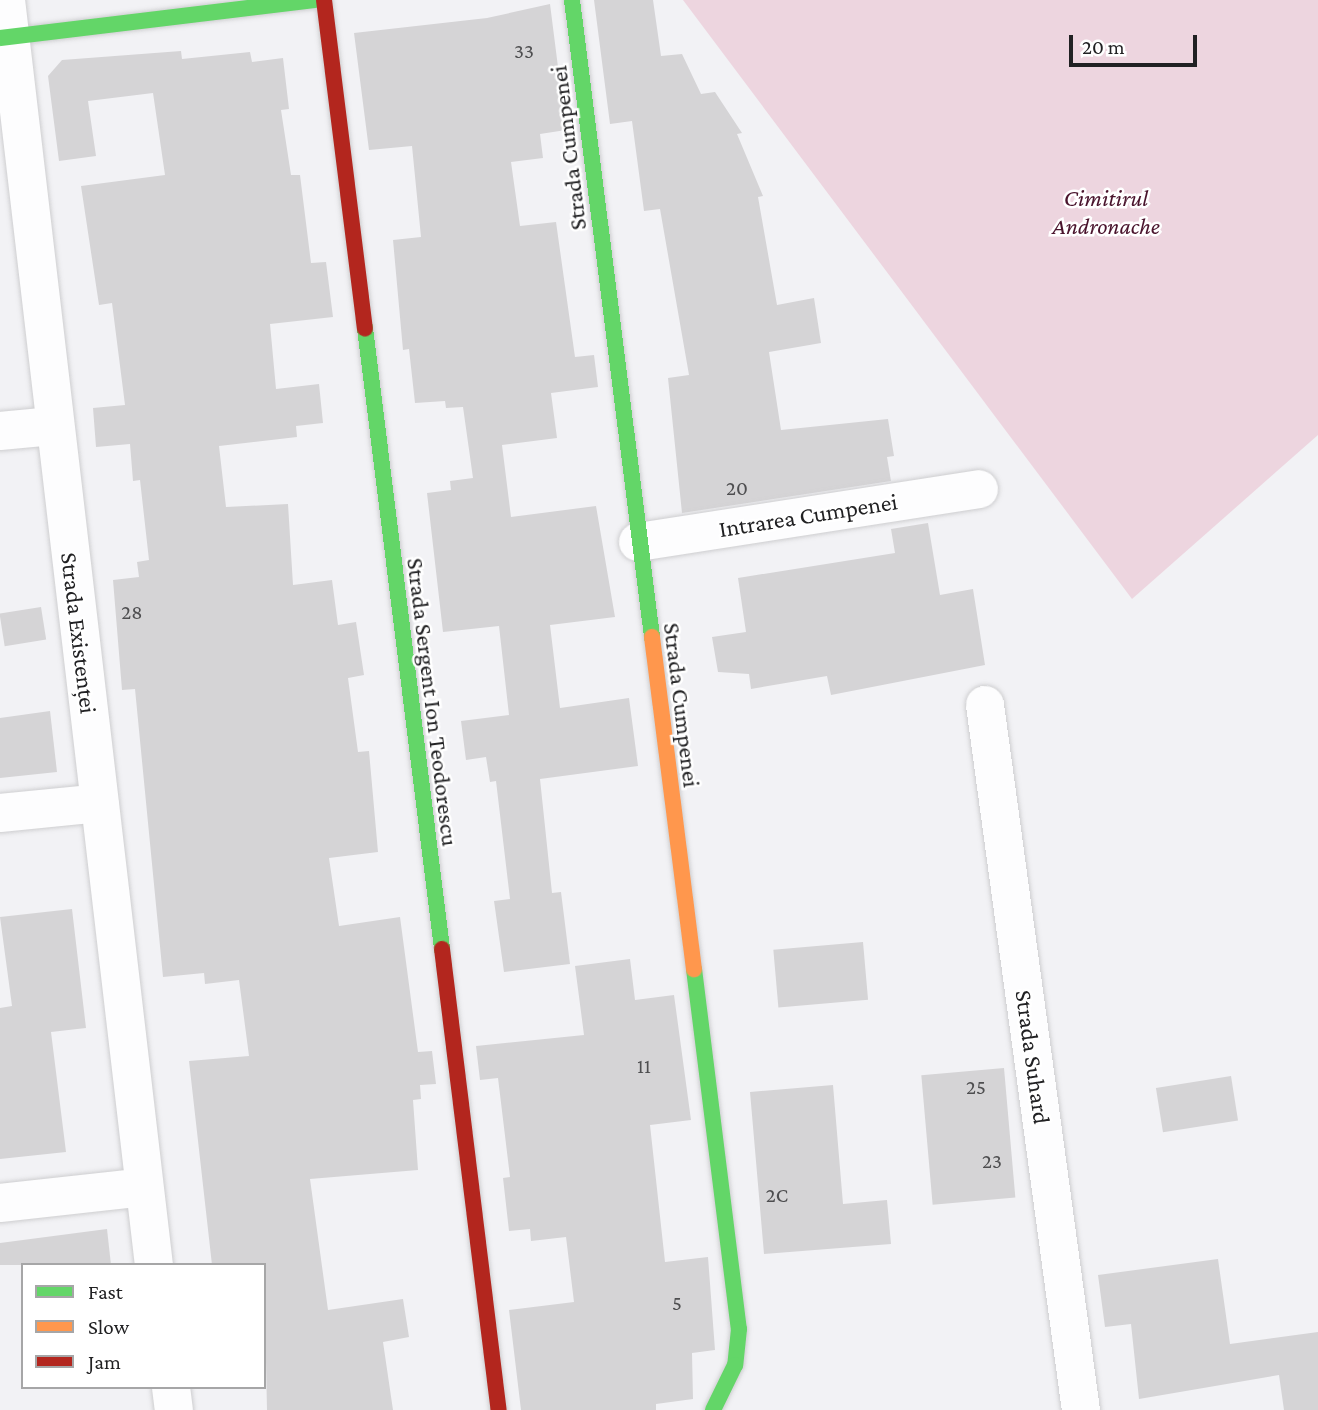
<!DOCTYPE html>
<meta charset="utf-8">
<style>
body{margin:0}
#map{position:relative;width:1318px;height:1410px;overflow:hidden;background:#f2f2f5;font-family:"Crimson Pro",serif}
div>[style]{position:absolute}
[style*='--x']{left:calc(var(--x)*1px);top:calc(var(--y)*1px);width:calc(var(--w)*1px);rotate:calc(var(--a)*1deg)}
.green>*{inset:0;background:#edd5df}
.building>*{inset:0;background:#d5d4d6;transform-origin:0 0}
.roads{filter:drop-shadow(0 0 2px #ceced0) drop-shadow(0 0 2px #ceced0)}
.street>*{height:38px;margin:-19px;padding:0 19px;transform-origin:19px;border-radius:19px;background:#fdfdfe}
.fast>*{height:16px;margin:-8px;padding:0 8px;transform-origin:8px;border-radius:8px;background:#63d668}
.slow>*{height:16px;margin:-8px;padding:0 8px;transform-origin:8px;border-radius:8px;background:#ff974d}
.jam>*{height:16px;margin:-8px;padding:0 8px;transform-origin:8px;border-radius:8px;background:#b3261e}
span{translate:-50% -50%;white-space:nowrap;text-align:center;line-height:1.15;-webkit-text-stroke:5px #fff;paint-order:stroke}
.number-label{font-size:21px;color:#4e4e50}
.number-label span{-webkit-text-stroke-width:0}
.street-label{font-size:24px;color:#212123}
.park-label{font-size:24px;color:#49132c;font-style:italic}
.legend{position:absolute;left:21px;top:1263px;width:245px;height:126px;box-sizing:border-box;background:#fff;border:2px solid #a6a6a7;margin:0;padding:9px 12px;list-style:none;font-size:21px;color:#212123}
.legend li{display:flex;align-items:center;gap:14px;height:35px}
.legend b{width:35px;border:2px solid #a6a6a7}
.scale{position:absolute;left:1069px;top:35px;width:128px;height:32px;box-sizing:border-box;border:4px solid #212123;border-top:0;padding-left:9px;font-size:21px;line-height:24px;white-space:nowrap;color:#212123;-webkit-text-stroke:5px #fff;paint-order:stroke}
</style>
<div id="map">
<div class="green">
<i style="clip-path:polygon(683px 0,1318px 0,1318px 435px,1132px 599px)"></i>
</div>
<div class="building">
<i style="clip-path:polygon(594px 0,653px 0,661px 56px,682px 54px,701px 94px,715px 92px,742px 133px,737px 134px,763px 196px,758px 197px,777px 305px,814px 298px,821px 343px,769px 352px,781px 430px,888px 419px,894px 456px,887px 457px,891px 481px,682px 513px,668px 378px,689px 375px,660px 209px,644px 211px,632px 121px,610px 124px)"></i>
<i style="clip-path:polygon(550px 4px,566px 130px,540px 134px,543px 158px,511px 162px,520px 226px,556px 222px,575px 357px,594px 355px,598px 387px,551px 393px,557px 438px,502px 445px,511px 517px,596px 506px,615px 617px,550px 625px,560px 708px,629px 698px,638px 766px,540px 779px,552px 893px,561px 892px,570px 964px,504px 972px,494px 901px,510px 899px,496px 781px,490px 782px,486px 757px,466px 760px,461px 721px,509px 715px,499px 626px,443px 632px,427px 493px,451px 490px,450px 481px,473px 478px,463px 407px,446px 408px,445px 401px,415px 403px,409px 349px,403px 350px,393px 240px,421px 237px,412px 146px,369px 150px,354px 33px,487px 18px)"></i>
<i style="clip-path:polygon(181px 51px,182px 59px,250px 52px,252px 62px,283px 58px,289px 109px,281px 110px,291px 175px,300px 175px,311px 263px,326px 262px,333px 317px,270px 324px,276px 389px,319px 384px,323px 423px,296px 426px,297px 437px,219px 446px,226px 507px,288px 504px,293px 585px,332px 580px,338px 625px,356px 622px,364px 675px,348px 678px,358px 752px,369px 751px,378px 852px,329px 858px,339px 926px,400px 917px,418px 1052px,432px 1051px,436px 1084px,420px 1085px,421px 1099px,413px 1100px,418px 1170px,310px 1179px,328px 1310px,403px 1299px,409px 1337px,383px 1342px,393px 1410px,267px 1410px,264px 1265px,212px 1265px,189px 1061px,249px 1056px,239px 980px,205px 984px,204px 973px,163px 977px,135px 689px,122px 690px,113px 580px,139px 577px,137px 562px,149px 560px,140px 480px,133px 481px,130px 444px,96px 447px,93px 408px,125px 405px,112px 303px,99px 305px,81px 186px,165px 175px,153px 93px,88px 101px,96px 156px,59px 161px,48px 76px,62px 60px)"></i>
<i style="clip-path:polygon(928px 523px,940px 595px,973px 589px,985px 665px,831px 695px,827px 676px,751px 689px,749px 674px,718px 672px,712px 637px,746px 632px,738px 578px,895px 553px,891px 529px)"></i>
<i style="left:41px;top:607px;width:33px;height:42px;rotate:81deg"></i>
<i style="clip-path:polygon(50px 711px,57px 772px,0 778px,0 718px)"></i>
<i style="clip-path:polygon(72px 909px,86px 1028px,51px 1032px,66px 1152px,0 1159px,0 1008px,12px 1006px,0 917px)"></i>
<i style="left:863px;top:942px;width:58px;height:90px;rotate:85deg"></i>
<i style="clip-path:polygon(630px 959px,635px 1000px,674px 995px,691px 1120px,650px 1125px,665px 1262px,708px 1257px,715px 1350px,692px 1353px,693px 1399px,656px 1404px,656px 1410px,521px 1410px,509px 1310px,574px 1302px,566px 1237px,531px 1241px,530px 1229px,509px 1231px,503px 1178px,510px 1177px,498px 1078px,480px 1080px,476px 1046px,584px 1035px,575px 966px)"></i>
<i style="left:1004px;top:1068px;width:130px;height:83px;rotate:85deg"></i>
<i style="left:1231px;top:1076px;width:45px;height:76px;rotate:81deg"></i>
<i style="clip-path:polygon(833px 1085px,843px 1204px,887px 1200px,891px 1244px,764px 1254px,750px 1092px)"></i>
<i style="clip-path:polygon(107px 1229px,111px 1265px,0 1265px,0 1243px)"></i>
<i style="clip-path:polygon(1218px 1259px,1230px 1344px,1318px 1332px,1318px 1410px,1284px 1410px,1279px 1375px,1139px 1399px,1131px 1324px,1105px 1327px,1098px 1275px)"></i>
</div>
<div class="roads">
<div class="street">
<i style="--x:6;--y:0;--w:1274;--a:83.33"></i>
<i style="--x:0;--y:431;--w:53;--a:-5.4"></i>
<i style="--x:638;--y:542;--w:345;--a:-8.8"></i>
<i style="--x:985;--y:705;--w:712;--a:82.25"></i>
<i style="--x:0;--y:813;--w:100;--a:-5.7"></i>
<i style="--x:0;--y:1203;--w:145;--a:-6.3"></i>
<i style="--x:171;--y:1387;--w:23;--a:83"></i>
</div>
<div class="fast">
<i style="--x:572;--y:0;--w:642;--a:82.84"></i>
<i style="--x:0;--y:38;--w:317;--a:-6.9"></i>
<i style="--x:365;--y:328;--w:626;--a:82.93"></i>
<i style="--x:694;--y:969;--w:363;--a:82.9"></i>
<i style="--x:739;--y:1329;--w:36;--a:96"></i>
<i style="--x:735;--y:1365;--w:50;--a:116.1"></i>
</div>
<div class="slow">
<i style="--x:652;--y:637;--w:335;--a:82.8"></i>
</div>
<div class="jam">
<i style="--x:324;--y:0;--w:331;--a:82.9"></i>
<i style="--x:442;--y:949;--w:465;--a:83"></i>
</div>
</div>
<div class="number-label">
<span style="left:524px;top:51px">33</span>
<span style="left:737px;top:488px">20</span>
<span style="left:132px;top:612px">28</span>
<span style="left:644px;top:1066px">11</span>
<span style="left:976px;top:1087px">25</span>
<span style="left:992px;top:1161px">23</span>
<span style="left:777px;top:1195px">2C</span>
<span style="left:677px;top:1303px">5</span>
</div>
<div class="street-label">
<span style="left:568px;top:148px;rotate:-97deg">Strada Cumpenei</span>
<span style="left:808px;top:515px;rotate:-9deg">Intrarea Cumpenei</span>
<span style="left:79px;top:633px;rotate:83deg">Strada Existenței</span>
<span style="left:433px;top:702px;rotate:83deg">Strada Sergent Ion Teodorescu</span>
<span style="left:682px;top:705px;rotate:83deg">Strada Cumpenei</span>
<span style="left:1033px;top:1057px;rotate:82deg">Strada Suhard</span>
</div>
<div class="park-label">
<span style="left:1106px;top:212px">Cimitirul<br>Andronache</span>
</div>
<ul class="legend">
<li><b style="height:9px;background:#63d668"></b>Fast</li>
<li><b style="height:9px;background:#ff974d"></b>Slow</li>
<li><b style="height:9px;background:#b3261e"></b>Jam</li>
</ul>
<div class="scale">20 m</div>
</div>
